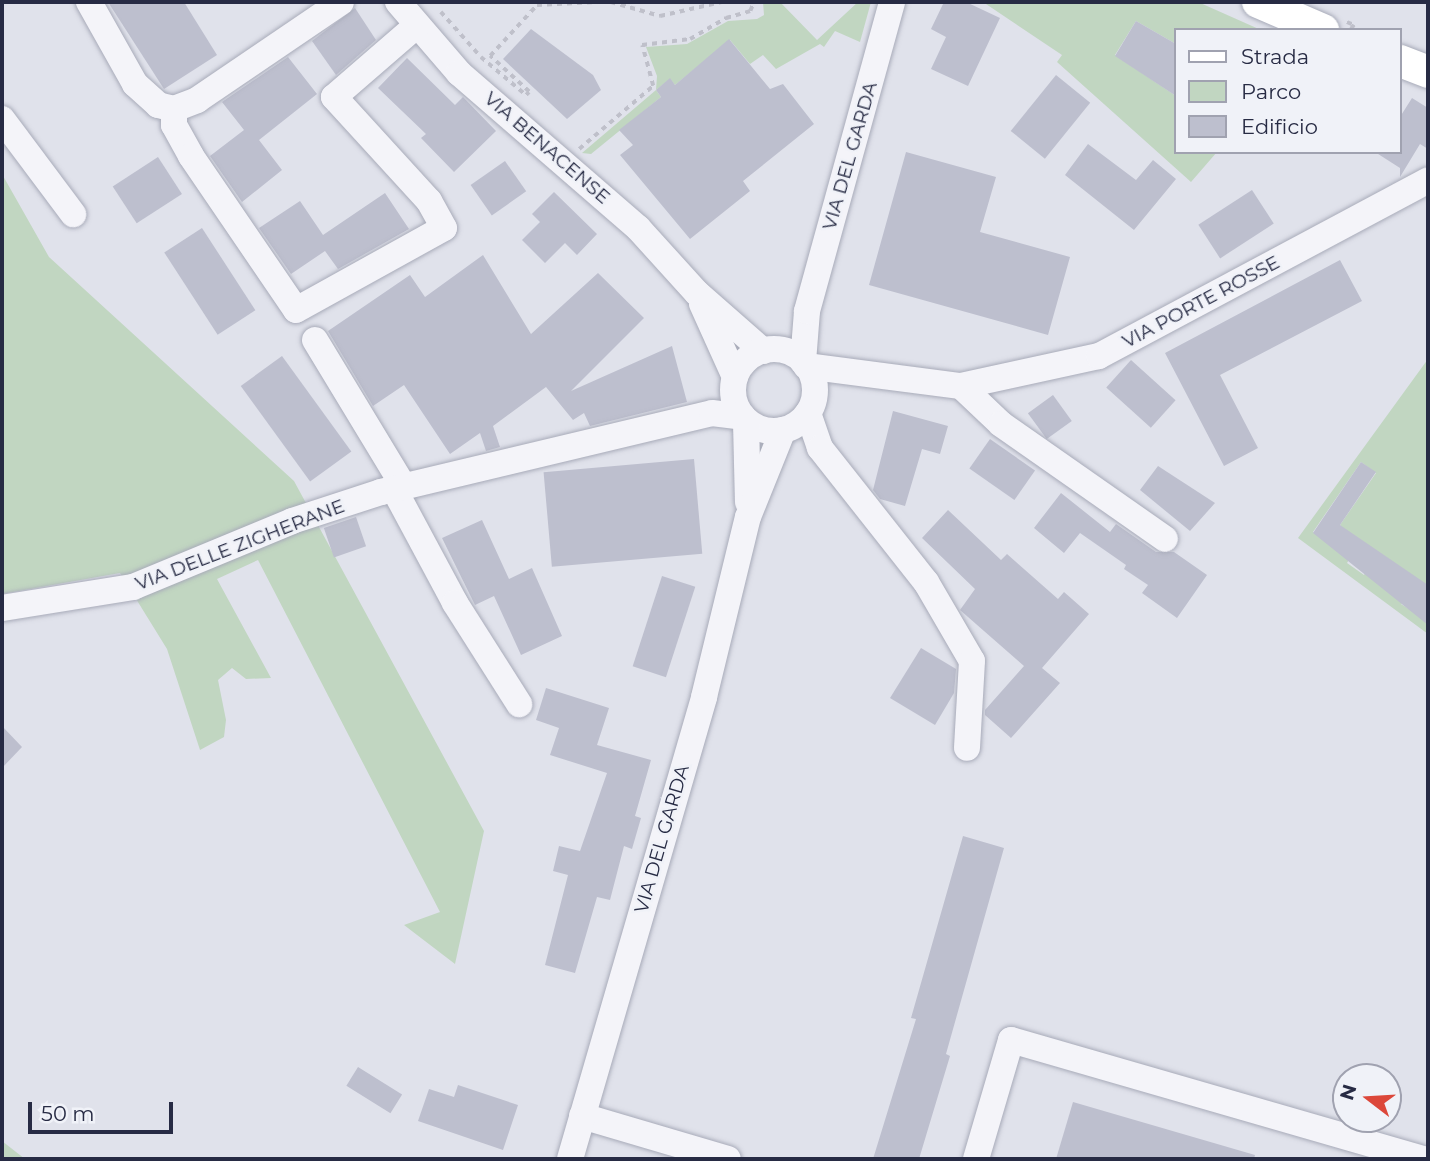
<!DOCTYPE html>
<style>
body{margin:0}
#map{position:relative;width:1430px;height:1161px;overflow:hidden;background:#e0e2eb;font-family:Montserrat,sans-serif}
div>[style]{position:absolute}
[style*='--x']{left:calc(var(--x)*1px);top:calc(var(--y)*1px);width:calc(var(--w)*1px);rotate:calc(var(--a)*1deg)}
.green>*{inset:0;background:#c1d6c1}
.building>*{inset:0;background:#bdbfce;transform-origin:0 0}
.path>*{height:3.5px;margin-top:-1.75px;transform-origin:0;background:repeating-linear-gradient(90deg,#bfc0ca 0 5px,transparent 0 10px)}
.roads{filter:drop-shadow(0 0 2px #a8abb9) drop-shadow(0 0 2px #a8abb9)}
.minor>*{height:26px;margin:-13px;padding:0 13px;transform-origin:13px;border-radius:13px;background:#f4f4f9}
.minor>.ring{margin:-13px;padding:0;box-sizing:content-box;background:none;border:26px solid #f4f4f9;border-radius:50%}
.major>*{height:32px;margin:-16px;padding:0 16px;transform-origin:16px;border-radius:16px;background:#fff}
span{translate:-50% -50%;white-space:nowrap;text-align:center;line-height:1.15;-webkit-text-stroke:5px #f0f2f8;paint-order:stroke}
.street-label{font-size:19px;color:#272b44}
.frame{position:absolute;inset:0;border:4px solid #272b44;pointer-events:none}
.legend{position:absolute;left:1174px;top:28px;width:228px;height:126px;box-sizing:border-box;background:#f0f2f8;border:2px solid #a0a2b0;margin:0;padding:9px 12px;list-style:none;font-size:21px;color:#272b44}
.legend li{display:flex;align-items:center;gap:14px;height:35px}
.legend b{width:35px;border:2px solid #a0a2b0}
.north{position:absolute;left:1332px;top:1063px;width:70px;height:70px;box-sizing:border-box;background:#f0f2f8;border:2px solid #a0a2b0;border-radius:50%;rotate:287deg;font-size:19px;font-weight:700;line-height:28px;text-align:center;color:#272b44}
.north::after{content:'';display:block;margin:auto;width:24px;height:32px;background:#dc473a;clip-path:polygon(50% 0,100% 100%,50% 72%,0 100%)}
.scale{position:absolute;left:28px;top:1102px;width:145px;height:32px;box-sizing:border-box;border:4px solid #272b44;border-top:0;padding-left:9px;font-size:21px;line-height:24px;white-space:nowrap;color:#272b44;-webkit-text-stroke:5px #f0f2f8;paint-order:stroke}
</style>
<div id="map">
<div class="green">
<i style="clip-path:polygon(763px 2px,780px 2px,817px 40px,858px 2px,871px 2px,860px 42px,835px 31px,824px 47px,820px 44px,776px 69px,763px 55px,750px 64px,730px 40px,675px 85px,670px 79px,656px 90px,661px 97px,591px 154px,582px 153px,656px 90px,657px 76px,646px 47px,687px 44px,728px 21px,757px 19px,764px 15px)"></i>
<i style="clip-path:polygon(983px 2px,1198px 2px,1261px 30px,1176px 30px,1176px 44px,1136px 21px,1115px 55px,1176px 96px,1176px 152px,1217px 152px,1191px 182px,1057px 62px,1062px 55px)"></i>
<i style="clip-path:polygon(2px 174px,49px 257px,294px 481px,484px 831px,455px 964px,404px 925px,440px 912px,258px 560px,217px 579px,271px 678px,246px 679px,232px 668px,218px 680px,226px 720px,224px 737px,200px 750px,167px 649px,120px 573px,2px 594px)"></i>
<i style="clip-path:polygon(evenodd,1428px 359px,1428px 595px,1422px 603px,1412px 596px,1401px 604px,1428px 621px,1428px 634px,1298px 538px,1428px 359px,1361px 462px,1376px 473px,1340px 525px,1371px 562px,1364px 575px,1347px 563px,1350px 558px,1313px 532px,1361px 462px)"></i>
<i style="clip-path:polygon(2px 1141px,25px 1159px,2px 1159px)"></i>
</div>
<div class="building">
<i style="clip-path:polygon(108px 2px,184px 2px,217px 55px,164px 89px)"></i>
<i style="clip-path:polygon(944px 2px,966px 2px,1000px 18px,968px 86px,931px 69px,946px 37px,931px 29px)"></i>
<i style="clip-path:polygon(355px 8px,376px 40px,336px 75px,312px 41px)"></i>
<i style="clip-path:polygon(1136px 21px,1176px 44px,1176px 96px,1115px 56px)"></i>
<i style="clip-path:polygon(531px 29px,593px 75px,601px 90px,567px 119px,503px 59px)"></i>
<i style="clip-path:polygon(729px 39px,770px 89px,783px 84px,814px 124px,743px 181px,750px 191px,690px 239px,620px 155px,633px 145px,619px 130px,661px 97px,656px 90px,670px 78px,675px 85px)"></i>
<i style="clip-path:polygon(288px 57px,317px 94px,259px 140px,282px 170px,242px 202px,210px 156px,244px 130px,222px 102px)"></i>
<i style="clip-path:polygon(407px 58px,455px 105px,463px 97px,496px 131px,454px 172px,421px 138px,426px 134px,378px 88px)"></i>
<i style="left:1056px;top:75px;width:44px;height:72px;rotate:39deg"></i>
<i style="clip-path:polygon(1412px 98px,1428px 108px,1428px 149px,1420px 144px,1400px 177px,1400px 168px,1375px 152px,1400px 152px,1400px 117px)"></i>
<i style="clip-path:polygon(1088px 144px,1136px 180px,1153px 160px,1176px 179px,1134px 230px,1065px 175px)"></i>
<i style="clip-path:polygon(906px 152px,996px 177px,980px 232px,1070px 257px,1048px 335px,869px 285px)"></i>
<i style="left:158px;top:157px;width:44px;height:54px;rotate:57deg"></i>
<i style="left:505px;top:161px;width:37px;height:42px;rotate:55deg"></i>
<i style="left:1252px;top:190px;width:40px;height:64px;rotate:57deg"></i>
<i style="clip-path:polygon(554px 192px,597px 234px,577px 255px,565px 243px,545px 263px,522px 240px,540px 222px,532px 214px)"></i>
<i style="clip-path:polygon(385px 193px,409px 229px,338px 269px,325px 251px,291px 274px,259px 228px,300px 201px,323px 235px)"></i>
<i style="left:202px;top:228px;width:98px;height:45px;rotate:57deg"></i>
<i style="clip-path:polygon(483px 255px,531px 334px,598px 273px,644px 318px,571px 391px,672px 346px,687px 402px,590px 426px,584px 413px,573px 420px,546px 387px,493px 426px,500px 447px,486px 451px,480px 433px,450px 454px,404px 385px,373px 406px,328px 331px,410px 275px,425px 297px)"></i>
<i style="clip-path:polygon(1340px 260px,1362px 301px,1220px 375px,1258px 448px,1224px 466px,1165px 353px)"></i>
<i style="left:282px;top:356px;width:118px;height:51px;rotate:54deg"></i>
<i style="left:1131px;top:360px;width:60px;height:37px;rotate:42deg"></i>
<i style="left:1053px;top:395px;width:32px;height:31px;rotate:54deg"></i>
<i style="clip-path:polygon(893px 411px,948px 426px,940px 454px,922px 449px,905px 506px,880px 499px,873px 490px)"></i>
<i style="left:990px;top:439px;width:55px;height:36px;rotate:35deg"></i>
<i style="left:694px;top:459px;width:95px;height:151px;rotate:85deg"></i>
<i style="clip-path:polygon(1361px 462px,1376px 472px,1340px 525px,1428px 585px,1428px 625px,1313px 533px)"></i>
<i style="clip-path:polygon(1158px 466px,1215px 503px,1190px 531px,1140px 490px)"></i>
<i style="clip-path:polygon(1061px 493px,1110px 532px,1116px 524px,1156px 552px,1174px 552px,1207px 575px,1177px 618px,1142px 593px,1148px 585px,1124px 569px,1126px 565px,1080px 533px,1064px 553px,1034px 528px)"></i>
<i style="clip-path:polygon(948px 510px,1001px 560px,1007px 554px,1058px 599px,1064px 592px,1089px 614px,1042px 668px,1060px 683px,1011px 738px,985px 715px,985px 710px,1024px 666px,960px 610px,975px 589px,922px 538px)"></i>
<i style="left:356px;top:517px;width:31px;height:34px;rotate:71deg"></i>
<i style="clip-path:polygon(482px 520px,509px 579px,532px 568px,562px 636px,521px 655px,494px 596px,475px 605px,442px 538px)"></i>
<i style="left:662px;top:576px;width:35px;height:95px;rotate:18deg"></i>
<i style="clip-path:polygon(921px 648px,956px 669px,954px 693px,935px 725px,890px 698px)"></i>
<i style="clip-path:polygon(546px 688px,609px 708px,597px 745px,651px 760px,635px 816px,641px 818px,632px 849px,624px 846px,610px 900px,597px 897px,575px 973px,545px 965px,568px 875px,553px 871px,559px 846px,580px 851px,607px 773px,550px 755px,559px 728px,536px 720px)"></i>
<i style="clip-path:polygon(2px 726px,22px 747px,2px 768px)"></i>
<i style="clip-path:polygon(963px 836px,1004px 848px,946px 1054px,950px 1056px,919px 1159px,873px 1159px,916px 1019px,911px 1018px)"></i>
<i style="left:358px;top:1067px;width:52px;height:22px;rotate:32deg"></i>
<i style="clip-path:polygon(458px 1085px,518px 1105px,503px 1150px,418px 1121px,429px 1089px,454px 1097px)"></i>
<i style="clip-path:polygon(1073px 1102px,1255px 1155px,1254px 1159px,1056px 1159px)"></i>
</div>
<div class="path">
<i style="--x:611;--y:2;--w:51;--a:15.9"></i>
<i style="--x:660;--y:16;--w:63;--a:-12.9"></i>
<i style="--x:441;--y:12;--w:60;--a:48.4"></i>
<i style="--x:481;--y:57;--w:59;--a:40.2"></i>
<i style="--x:526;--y:95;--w:4;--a:-45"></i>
<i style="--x:529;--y:92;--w:53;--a:-137.3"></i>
<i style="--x:490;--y:56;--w:69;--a:-47.3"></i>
<i style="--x:537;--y:5;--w:61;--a:-2.8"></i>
<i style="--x:1347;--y:22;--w:8;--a:23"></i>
<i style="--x:1354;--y:25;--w:6;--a:121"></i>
<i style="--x:579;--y:149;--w:97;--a:-40.4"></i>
<i style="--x:653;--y:86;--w:42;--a:-105"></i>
<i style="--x:642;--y:45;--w:48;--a:-7.1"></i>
<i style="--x:690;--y:39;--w:42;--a:-30.3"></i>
<i style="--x:726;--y:18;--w:25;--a:-16"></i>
<i style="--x:750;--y:11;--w:10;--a:-66"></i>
</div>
<div class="roads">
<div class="minor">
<i style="--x:89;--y:2;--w:94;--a:60.7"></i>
<i style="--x:135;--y:84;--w:31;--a:42"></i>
<i style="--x:158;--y:105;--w:16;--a:14"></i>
<i style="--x:174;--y:109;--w:25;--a:-21"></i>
<i style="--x:197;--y:100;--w:174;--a:-34.2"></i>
<i style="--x:398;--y:2;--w:94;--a:49.3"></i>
<i style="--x:459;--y:73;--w:237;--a:40.9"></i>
<i style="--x:638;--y:228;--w:88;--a:47.8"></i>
<i style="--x:697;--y:293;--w:88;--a:41.3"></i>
<i style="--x:174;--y:109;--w:16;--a:90"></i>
<i style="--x:174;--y:125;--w:35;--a:61"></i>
<i style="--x:191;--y:156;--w:186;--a:55.7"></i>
<i style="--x:296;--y:310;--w:169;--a:-29"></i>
<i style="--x:444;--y:228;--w:31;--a:-119"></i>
<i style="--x:429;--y:201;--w:141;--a:-132.4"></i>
<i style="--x:334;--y:97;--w:110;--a:-40.9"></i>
<i style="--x:2;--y:119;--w:119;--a:53.2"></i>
<i style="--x:702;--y:304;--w:80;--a:65.7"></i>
<i style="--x:315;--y:340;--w:172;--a:58.8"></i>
<i class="ring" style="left:733px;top:349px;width:56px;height:56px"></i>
<i style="--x:803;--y:362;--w:51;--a:-85.5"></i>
<i style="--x:807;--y:311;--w:320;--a:-74.6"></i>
<i style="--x:806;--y:366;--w:156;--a:7.4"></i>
<i style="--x:961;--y:386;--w:141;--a:-12.3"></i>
<i style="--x:1099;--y:356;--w:373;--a:-28.1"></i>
<i style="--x:961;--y:386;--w:55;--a:43.5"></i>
<i style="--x:1001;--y:424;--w:200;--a:35"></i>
<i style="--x:808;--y:413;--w:37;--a:71"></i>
<i style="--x:820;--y:448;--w:171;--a:51.7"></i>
<i style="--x:926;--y:582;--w:91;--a:59.8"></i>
<i style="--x:972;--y:661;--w:87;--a:93.3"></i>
<i style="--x:746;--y:422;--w:80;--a:88.6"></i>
<i style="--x:394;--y:489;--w:129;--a:61.8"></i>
<i style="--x:455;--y:603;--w:120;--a:57.6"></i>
<i style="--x:2;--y:608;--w:133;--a:-9.1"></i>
<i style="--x:133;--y:587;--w:172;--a:-22.5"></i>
<i style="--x:292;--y:521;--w:94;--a:-18"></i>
<i style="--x:381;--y:492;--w:340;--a:-13.4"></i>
<i style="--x:712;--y:413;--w:31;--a:7"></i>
<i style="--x:582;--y:1116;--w:152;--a:16.4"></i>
<i style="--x:570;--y:1159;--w:481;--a:-73.8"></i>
<i style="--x:704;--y:697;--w:185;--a:-76.3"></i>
<i style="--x:748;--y:517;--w:94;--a:-68.1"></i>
<i style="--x:976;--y:1159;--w:124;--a:-73.6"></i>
<i style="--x:1011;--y:1040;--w:428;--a:16.1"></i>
</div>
<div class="major">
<i style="--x:1258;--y:2;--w:71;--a:23.3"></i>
<i style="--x:1400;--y:61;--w:30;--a:21"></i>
</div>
</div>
<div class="street-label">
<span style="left:547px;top:148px;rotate:41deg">VIA BENACENSE</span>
<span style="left:850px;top:156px;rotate:-74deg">VIA DEL GARDA</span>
<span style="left:1201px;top:302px;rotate:-28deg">VIA PORTE ROSSE</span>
<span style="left:240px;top:545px;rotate:-21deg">VIA DELLE ZIGHERANE</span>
<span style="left:662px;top:839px;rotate:-74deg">VIA DEL GARDA</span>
</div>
<div class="frame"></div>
<ul class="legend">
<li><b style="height:9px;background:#fff"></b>Strada</li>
<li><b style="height:19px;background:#c1d6c1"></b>Parco</li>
<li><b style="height:19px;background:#bdbfce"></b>Edificio</li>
</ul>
<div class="north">N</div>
<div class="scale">50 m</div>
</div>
